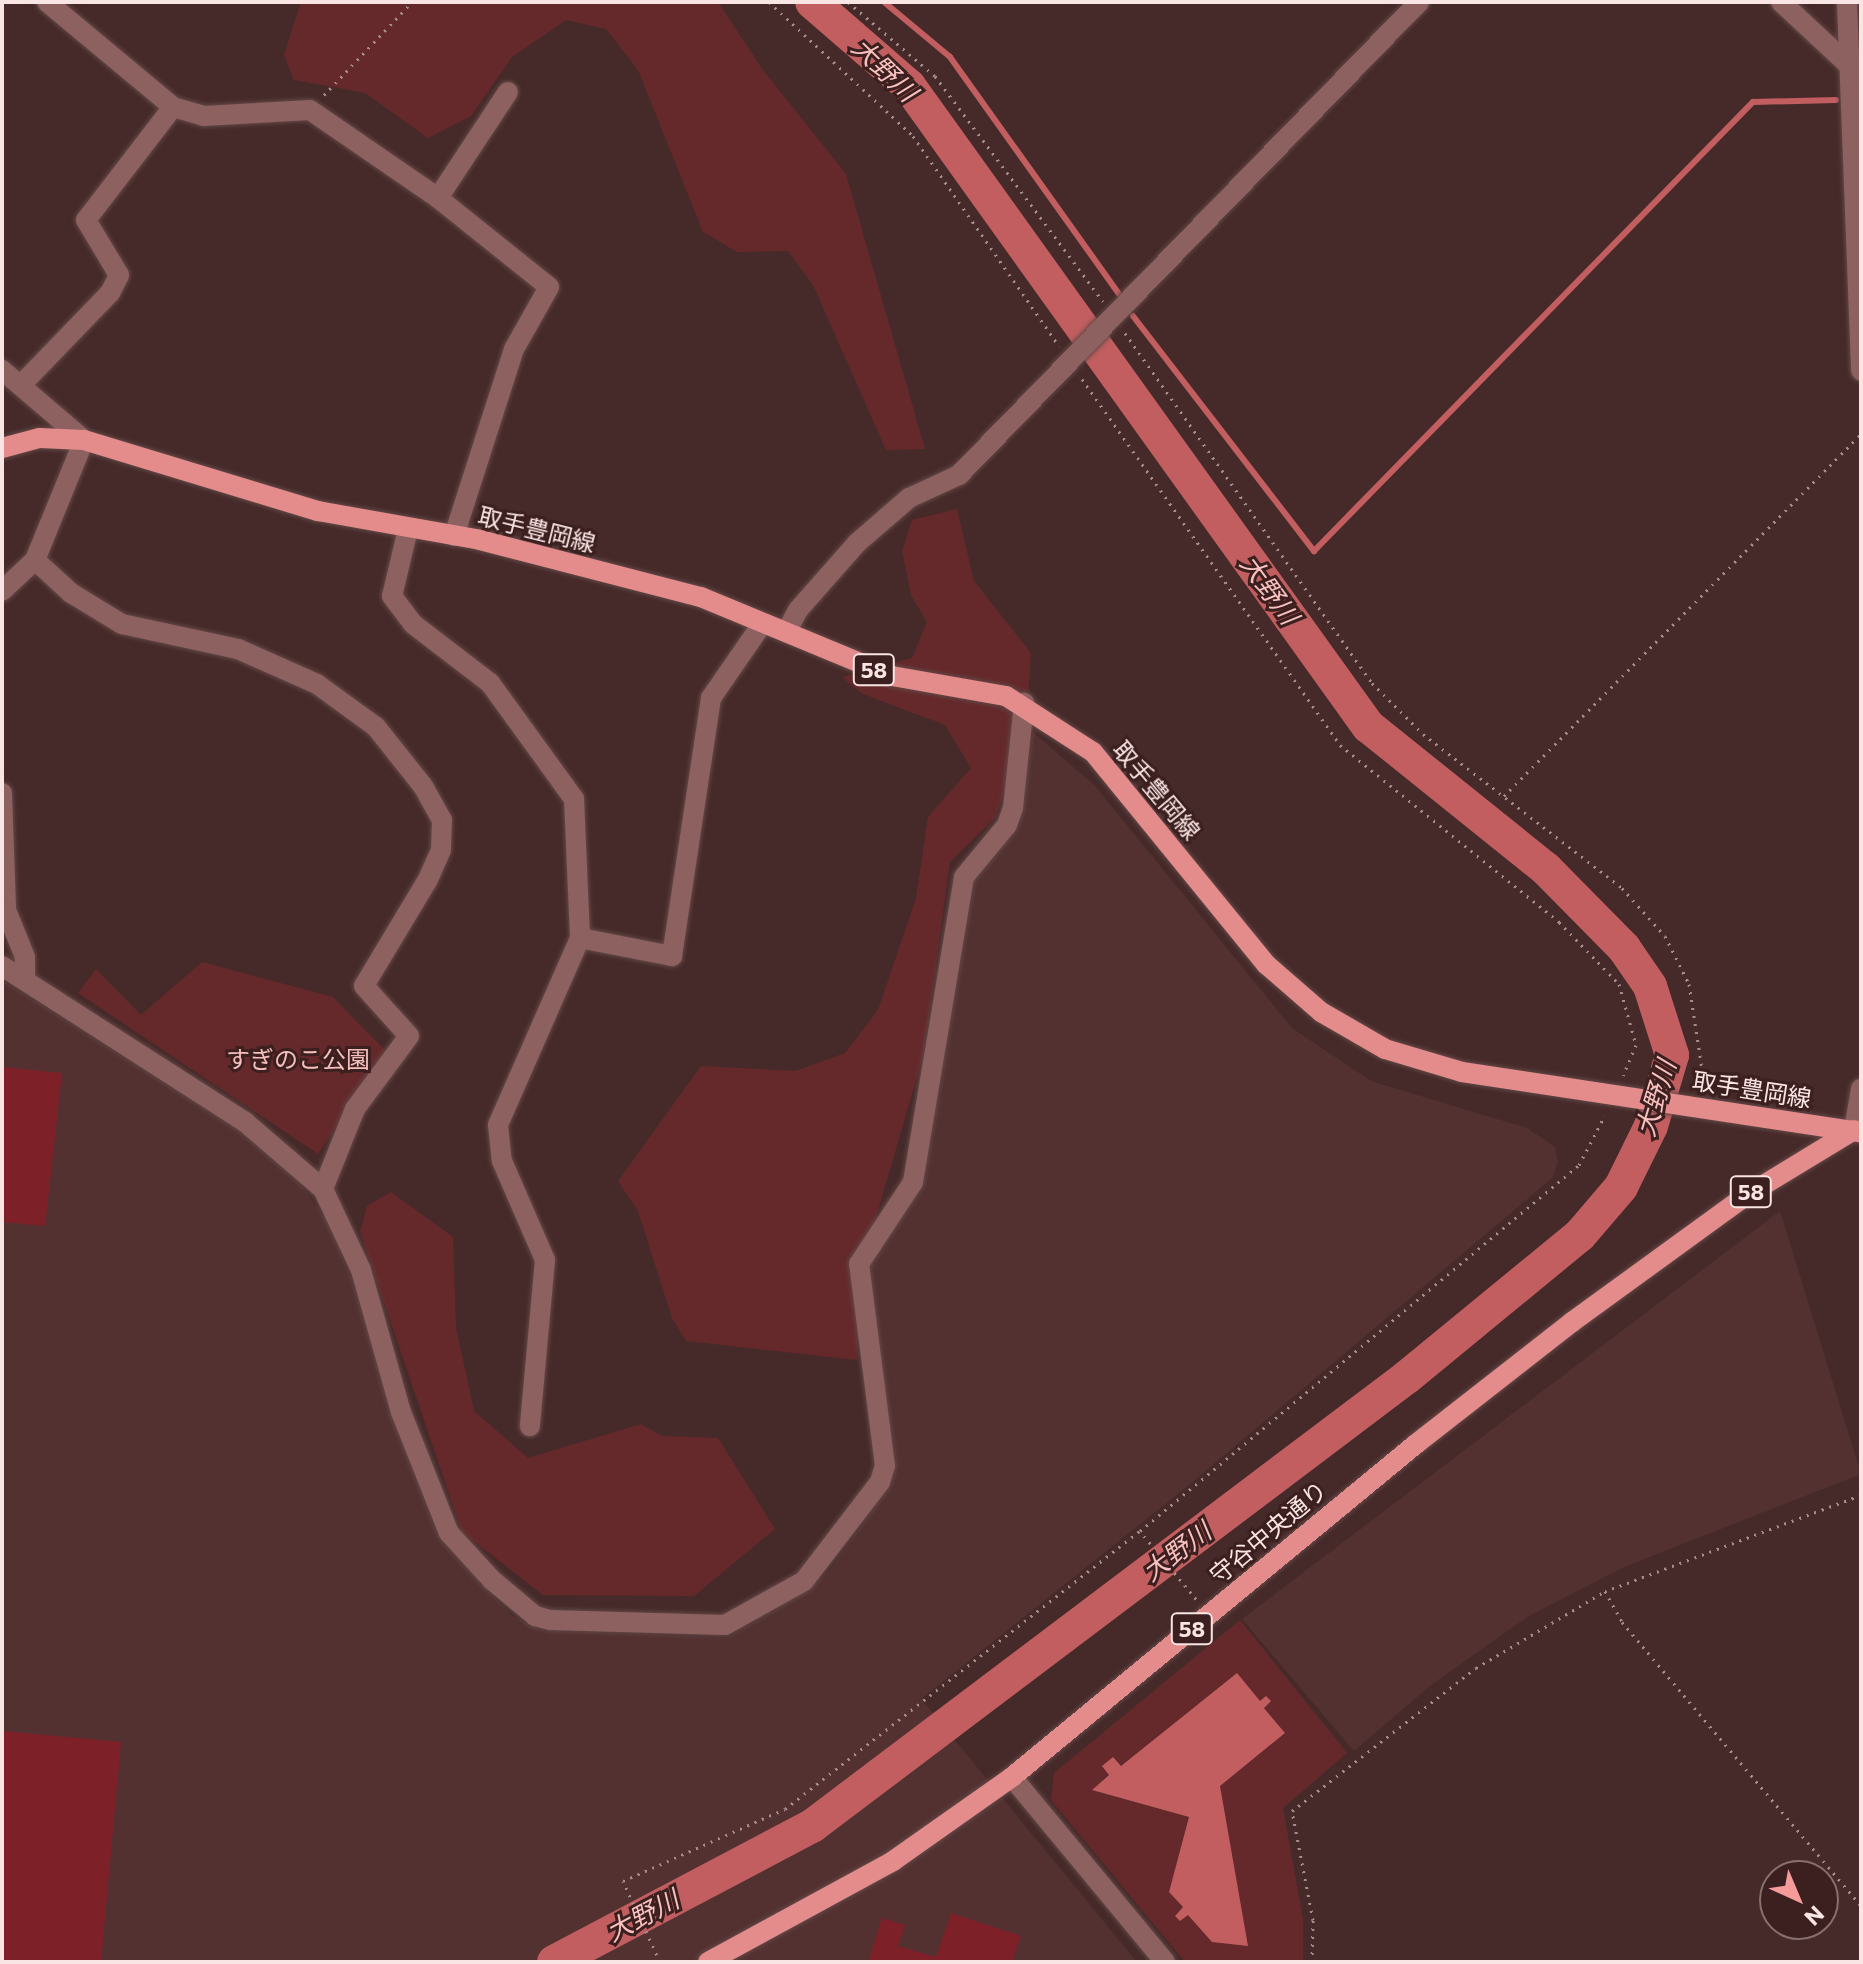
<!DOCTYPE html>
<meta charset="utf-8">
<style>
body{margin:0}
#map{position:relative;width:1863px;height:1964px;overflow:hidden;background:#462a29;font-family:Commissioner,"Noto Sans JP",sans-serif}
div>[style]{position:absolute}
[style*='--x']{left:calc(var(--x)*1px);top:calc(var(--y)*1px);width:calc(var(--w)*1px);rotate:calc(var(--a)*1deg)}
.built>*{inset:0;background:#543131}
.green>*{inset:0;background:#65292b}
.water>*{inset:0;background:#c25e60}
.stream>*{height:6px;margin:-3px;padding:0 3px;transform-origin:3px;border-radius:3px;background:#c25e60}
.river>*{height:34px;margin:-17px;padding:0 17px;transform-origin:17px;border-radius:17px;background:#c25e60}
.building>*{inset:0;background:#7e2028}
.path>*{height:3px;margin-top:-1.5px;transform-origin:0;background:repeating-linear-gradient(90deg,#a58d8c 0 2px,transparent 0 8px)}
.roads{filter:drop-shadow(0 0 2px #634847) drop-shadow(0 0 2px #634847)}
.minor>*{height:20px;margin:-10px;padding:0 10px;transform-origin:10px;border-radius:10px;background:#8d6160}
.major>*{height:20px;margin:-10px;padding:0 10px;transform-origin:10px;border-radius:10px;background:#e48c8b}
span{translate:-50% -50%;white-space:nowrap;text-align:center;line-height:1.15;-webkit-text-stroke:6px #3b201f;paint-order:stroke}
.shield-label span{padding:2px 6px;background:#3b201f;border:2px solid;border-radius:6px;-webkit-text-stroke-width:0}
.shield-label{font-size:22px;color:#f9e5e4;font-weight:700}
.street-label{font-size:24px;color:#f9e5e4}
.park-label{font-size:24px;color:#f5bfbd}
.water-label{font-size:26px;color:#f8c1bf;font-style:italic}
.frame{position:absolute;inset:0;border:4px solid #f9e5e4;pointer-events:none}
.north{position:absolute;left:1759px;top:1860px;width:80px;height:80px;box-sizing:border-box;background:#3b201f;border:2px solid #876f6e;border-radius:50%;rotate:136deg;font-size:22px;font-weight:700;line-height:32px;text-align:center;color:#f9e5e4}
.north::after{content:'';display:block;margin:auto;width:28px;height:36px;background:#f59b9a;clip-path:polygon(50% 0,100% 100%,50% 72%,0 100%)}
</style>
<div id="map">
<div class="built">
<i style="clip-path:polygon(1033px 732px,1095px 786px,1292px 1028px,1371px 1081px,1527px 1128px,1555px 1147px,1558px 1162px,1552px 1178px,1189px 1485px,921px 1699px,1137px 1962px,2px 1962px,2px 980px,255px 1141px,292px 1172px,327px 1221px,354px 1285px,390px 1411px,439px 1539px,511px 1615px,541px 1630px,727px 1638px,809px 1590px,830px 1570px,892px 1482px,869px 1262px,923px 1184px,975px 880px,1017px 830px)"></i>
<i style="clip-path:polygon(1780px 1211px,1861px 1474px,1624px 1567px,1529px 1616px,1431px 1685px,1354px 1751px,1242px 1619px)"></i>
</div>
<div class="green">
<i style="clip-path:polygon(301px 2px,718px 2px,763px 70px,846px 174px,925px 449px,886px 450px,813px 285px,788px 251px,737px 252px,703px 232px,638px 70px,606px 29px,566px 20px,512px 57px,471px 116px,428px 138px,365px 93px,294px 80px,284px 55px)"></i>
<i style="clip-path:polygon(957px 509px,974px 581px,1031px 653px,1026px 732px,995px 818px,950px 862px,924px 1053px,865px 1255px,857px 1360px,686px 1341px,672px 1318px,638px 1211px,618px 1181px,701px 1066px,796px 1071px,845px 1053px,878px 1010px,916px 898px,928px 817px,971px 768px,945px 725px,863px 694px,842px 677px,912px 658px,927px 622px,911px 595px,902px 551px,912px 520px)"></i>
<i style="clip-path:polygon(202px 962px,333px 997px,386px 1051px,318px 1154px,78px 993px,96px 969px,141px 1015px)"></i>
<i style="clip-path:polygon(391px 1192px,453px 1237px,456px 1327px,474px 1411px,528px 1458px,641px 1424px,662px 1436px,718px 1438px,775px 1529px,694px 1596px,543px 1595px,462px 1532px,360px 1232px,367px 1206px)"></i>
<i style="clip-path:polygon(evenodd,1240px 1620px,1347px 1753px,1283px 1808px,1303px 1919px,1303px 1962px,1185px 1962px,1051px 1800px,1054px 1773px,1240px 1620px,1236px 1674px,1260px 1702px,1270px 1701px,1264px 1707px,1285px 1733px,1219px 1786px,1180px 1921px,1175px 1915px,1183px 1907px,1169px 1892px,1189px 1817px,1092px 1790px,1109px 1774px,1103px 1766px,1113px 1757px,1121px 1766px,1236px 1674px)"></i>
</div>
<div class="water">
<i style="clip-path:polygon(1237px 1673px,1260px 1701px,1266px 1696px,1271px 1701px,1264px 1708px,1285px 1733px,1220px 1786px,1248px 1946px,1212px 1942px,1188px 1915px,1180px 1921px,1175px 1916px,1183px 1907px,1169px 1892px,1189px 1817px,1092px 1790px,1109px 1775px,1102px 1766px,1113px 1757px,1121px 1766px)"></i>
</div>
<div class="stream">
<i style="--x:884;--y:2;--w:86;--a:39.8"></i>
<i style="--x:950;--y:57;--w:291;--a:54.5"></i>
<i style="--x:1133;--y:316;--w:297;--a:52.4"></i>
<i style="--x:1314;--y:551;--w:628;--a:-45.65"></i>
<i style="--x:1753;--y:102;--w:83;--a:-1.4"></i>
</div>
<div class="river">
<i style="--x:554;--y:1962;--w:292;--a:-27.8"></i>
<i style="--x:812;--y:1826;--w:745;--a:-37.04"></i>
<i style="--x:1407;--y:1377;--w:224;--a:-39.4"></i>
<i style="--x:1580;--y:1235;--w:63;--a:-49.5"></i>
<i style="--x:1621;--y:1187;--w:68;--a:-63.8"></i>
<i style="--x:1651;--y:1126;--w:74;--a:-73.5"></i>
<i style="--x:1672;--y:1055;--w:72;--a:-107.7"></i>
<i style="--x:1650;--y:986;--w:46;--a:-124.4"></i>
<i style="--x:1624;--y:948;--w:111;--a:-134.6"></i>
<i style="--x:1546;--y:869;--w:228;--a:-141.2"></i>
<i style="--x:1368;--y:726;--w:788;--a:-125.65"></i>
<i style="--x:909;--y:86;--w:128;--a:-139.1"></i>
</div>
<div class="building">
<i style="clip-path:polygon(2px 1067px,62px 1073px,45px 1226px,2px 1222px)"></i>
<i style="clip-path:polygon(2px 1731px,121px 1742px,101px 1962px,2px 1962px)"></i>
<i style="clip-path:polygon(951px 1913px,1021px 1936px,1012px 1962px,868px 1962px,882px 1918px,905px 1925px,898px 1946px,936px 1957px)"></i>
</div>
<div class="path">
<i style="--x:769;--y:2;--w:197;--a:42.9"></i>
<i style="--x:913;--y:136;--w:256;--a:55.2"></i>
<i style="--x:848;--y:2;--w:114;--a:40.4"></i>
<i style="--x:935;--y:76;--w:281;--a:53.3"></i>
<i style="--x:324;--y:95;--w:128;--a:-46.6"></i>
<i style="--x:1125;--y:333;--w:428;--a:54.8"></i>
<i style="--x:1372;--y:683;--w:72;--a:45"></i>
<i style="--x:1423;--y:734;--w:252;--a:37.7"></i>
<i style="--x:1622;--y:888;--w:64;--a:48.1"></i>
<i style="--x:1665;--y:936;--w:54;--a:63.4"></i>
<i style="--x:1689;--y:984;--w:106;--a:81.3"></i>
<i style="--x:1082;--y:379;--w:448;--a:54.8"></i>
<i style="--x:1340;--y:745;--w:282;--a:38.9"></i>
<i style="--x:1559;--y:922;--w:86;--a:45.9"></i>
<i style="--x:1619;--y:984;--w:63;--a:74.4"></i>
<i style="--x:1636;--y:1045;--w:33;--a:113"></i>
<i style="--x:1504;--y:796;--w:508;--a:-45.4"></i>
<i style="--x:1861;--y:1495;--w:273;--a:159.4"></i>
<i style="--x:1605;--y:1591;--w:35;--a:61"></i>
<i style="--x:1622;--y:1622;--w:371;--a:49.9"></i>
<i style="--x:1196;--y:1599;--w:88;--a:-129.5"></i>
<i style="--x:1140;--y:1531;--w:572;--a:-39.82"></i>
<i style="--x:1579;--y:1165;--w:56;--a:-62.5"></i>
<i style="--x:660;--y:1962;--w:89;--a:-114.6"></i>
<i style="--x:623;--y:1881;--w:177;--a:-24"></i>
<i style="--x:785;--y:1809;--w:451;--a:-38.1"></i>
<i style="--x:1312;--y:1962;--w:42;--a:-88.6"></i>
<i style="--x:1313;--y:1920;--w:111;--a:-100.9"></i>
<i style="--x:1292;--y:1811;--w:233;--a:-37.9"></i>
<i style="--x:1476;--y:1668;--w:150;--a:-30.8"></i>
</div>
<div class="roads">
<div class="minor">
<i style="--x:47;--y:2;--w:164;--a:39.8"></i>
<i style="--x:1781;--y:2;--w:97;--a:42.9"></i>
<i style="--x:1847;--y:2;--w:369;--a:87.8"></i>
<i style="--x:438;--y:198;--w:127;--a:-56.6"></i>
<i style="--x:2;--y:370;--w:108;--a:40.5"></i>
<i style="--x:84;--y:440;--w:130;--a:112.2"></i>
<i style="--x:35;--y:560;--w:45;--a:136.8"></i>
<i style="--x:22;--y:384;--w:127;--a:-46"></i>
<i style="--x:110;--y:293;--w:20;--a:-63"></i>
<i style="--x:119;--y:275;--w:64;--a:-121"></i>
<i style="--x:86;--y:220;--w:143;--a:-52.4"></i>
<i style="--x:173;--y:107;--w:32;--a:16"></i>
<i style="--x:204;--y:116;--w:106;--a:-3.2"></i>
<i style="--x:310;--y:110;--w:155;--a:34.5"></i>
<i style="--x:438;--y:198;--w:142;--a:38.7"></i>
<i style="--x:549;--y:287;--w:71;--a:119.4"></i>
<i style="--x:514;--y:349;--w:196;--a:107.8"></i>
<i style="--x:408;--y:529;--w:69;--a:103.4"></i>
<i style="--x:392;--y:596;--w:35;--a:53"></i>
<i style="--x:413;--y:624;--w:97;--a:37.5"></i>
<i style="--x:490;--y:683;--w:143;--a:54.1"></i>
<i style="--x:574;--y:799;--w:139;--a:87.5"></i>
<i style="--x:580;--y:938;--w:204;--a:113.7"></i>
<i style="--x:498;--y:1125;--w:36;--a:84"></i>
<i style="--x:502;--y:1161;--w:108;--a:66.5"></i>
<i style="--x:545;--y:1260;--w:167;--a:95.2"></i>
<i style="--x:35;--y:560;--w:49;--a:42.5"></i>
<i style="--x:71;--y:593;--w:60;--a:31.3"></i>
<i style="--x:122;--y:624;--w:119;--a:12.2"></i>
<i style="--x:238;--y:649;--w:86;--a:23.9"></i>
<i style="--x:317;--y:684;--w:73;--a:36.1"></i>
<i style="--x:376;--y:727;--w:75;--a:51.5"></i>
<i style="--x:423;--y:786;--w:39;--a:61"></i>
<i style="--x:442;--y:820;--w:30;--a:92"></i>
<i style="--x:441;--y:850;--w:34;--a:114"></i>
<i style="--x:427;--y:881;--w:122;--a:121"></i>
<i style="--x:364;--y:986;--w:67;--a:48"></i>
<i style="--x:409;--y:1036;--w:91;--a:126.5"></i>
<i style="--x:355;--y:1109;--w:86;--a:111.8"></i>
<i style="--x:786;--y:632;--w:25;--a:-61"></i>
<i style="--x:798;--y:610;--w:89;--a:-48.6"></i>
<i style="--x:857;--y:543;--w:69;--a:-40.9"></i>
<i style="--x:909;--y:498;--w:55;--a:-24.7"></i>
<i style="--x:959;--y:475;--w:660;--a:-45.8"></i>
<i style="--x:2;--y:793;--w:117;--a:88"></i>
<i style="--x:6;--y:910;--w:51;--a:68"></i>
<i style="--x:25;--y:957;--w:22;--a:90"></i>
<i style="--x:580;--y:938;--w:94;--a:11.1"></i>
<i style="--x:672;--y:956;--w:261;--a:-81.4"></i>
<i style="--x:711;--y:698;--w:90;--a:-55.4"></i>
<i style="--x:2;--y:966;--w:289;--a:32.7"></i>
<i style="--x:245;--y:1122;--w:103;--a:40.7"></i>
<i style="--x:323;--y:1189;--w:89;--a:64.9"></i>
<i style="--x:361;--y:1270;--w:148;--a:74.3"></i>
<i style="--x:401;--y:1412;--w:130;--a:68.4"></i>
<i style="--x:449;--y:1533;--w:64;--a:47.5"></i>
<i style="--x:492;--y:1580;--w:56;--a:39.9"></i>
<i style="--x:535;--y:1616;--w:16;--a:15"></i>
<i style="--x:550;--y:1620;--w:175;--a:1.6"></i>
<i style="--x:725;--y:1625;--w:90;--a:-29.1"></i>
<i style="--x:804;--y:1581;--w:125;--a:-52.5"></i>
<i style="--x:880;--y:1482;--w:17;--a:-73"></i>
<i style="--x:885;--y:1466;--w:204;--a:-97.3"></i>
<i style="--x:859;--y:1264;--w:98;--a:-56.6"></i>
<i style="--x:913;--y:1182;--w:309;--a:-80.5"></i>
<i style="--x:964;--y:877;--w:67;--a:-50.4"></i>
<i style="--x:1007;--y:825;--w:18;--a:-71"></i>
<i style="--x:1013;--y:808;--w:106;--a:-84"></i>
<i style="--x:1854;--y:1130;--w:42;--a:-80.3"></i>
<i style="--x:1012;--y:1777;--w:240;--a:50.4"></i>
</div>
<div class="major">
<i style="--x:2;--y:448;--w:39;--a:-15"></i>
<i style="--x:40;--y:438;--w:44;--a:2.6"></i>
<i style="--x:84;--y:440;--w:245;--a:16.9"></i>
<i style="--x:318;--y:511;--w:165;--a:10.1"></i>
<i style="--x:480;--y:540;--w:228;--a:14.5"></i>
<i style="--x:701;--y:597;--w:207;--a:22.5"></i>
<i style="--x:892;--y:676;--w:116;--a:10"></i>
<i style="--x:1006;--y:696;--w:103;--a:32.8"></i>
<i style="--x:1093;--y:752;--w:275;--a:50.8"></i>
<i style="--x:1267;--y:965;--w:72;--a:41"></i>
<i style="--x:1321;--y:1012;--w:74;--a:30"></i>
<i style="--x:1385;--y:1049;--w:80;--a:16.6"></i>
<i style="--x:1462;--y:1072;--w:403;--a:8.6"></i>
<i style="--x:708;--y:1962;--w:211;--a:-28.6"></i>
<i style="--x:893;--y:1861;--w:146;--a:-35.2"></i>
<i style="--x:1012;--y:1777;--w:524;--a:-39.5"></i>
<i style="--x:1416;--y:1444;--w:198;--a:-38"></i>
<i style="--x:1572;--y:1322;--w:216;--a:-36"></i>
<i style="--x:1747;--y:1195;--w:125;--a:-31.3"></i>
</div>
</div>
<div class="shield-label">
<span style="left:874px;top:670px">58</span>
<span style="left:1751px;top:1192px">58</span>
<span style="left:1192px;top:1629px">58</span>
</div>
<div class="street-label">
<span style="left:537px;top:529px;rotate:14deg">取手豊岡線</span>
<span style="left:1157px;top:790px;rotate:50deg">取手豊岡線</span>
<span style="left:1752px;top:1089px;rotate:9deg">取手豊岡線</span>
<span style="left:1268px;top:1532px;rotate:-40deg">守谷中央通り</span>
</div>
<div class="park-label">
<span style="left:298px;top:1059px">すぎのこ公園</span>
</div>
<div class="water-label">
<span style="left:885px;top:69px;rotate:44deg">大野川</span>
<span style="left:1270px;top:589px;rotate:54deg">大野川</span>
<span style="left:1655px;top:1098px;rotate:-73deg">大野川</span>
<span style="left:1176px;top:1551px;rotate:-37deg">大野川</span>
<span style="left:642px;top:1915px;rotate:-28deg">大野川</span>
</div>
<div class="frame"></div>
<div class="north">N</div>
</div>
